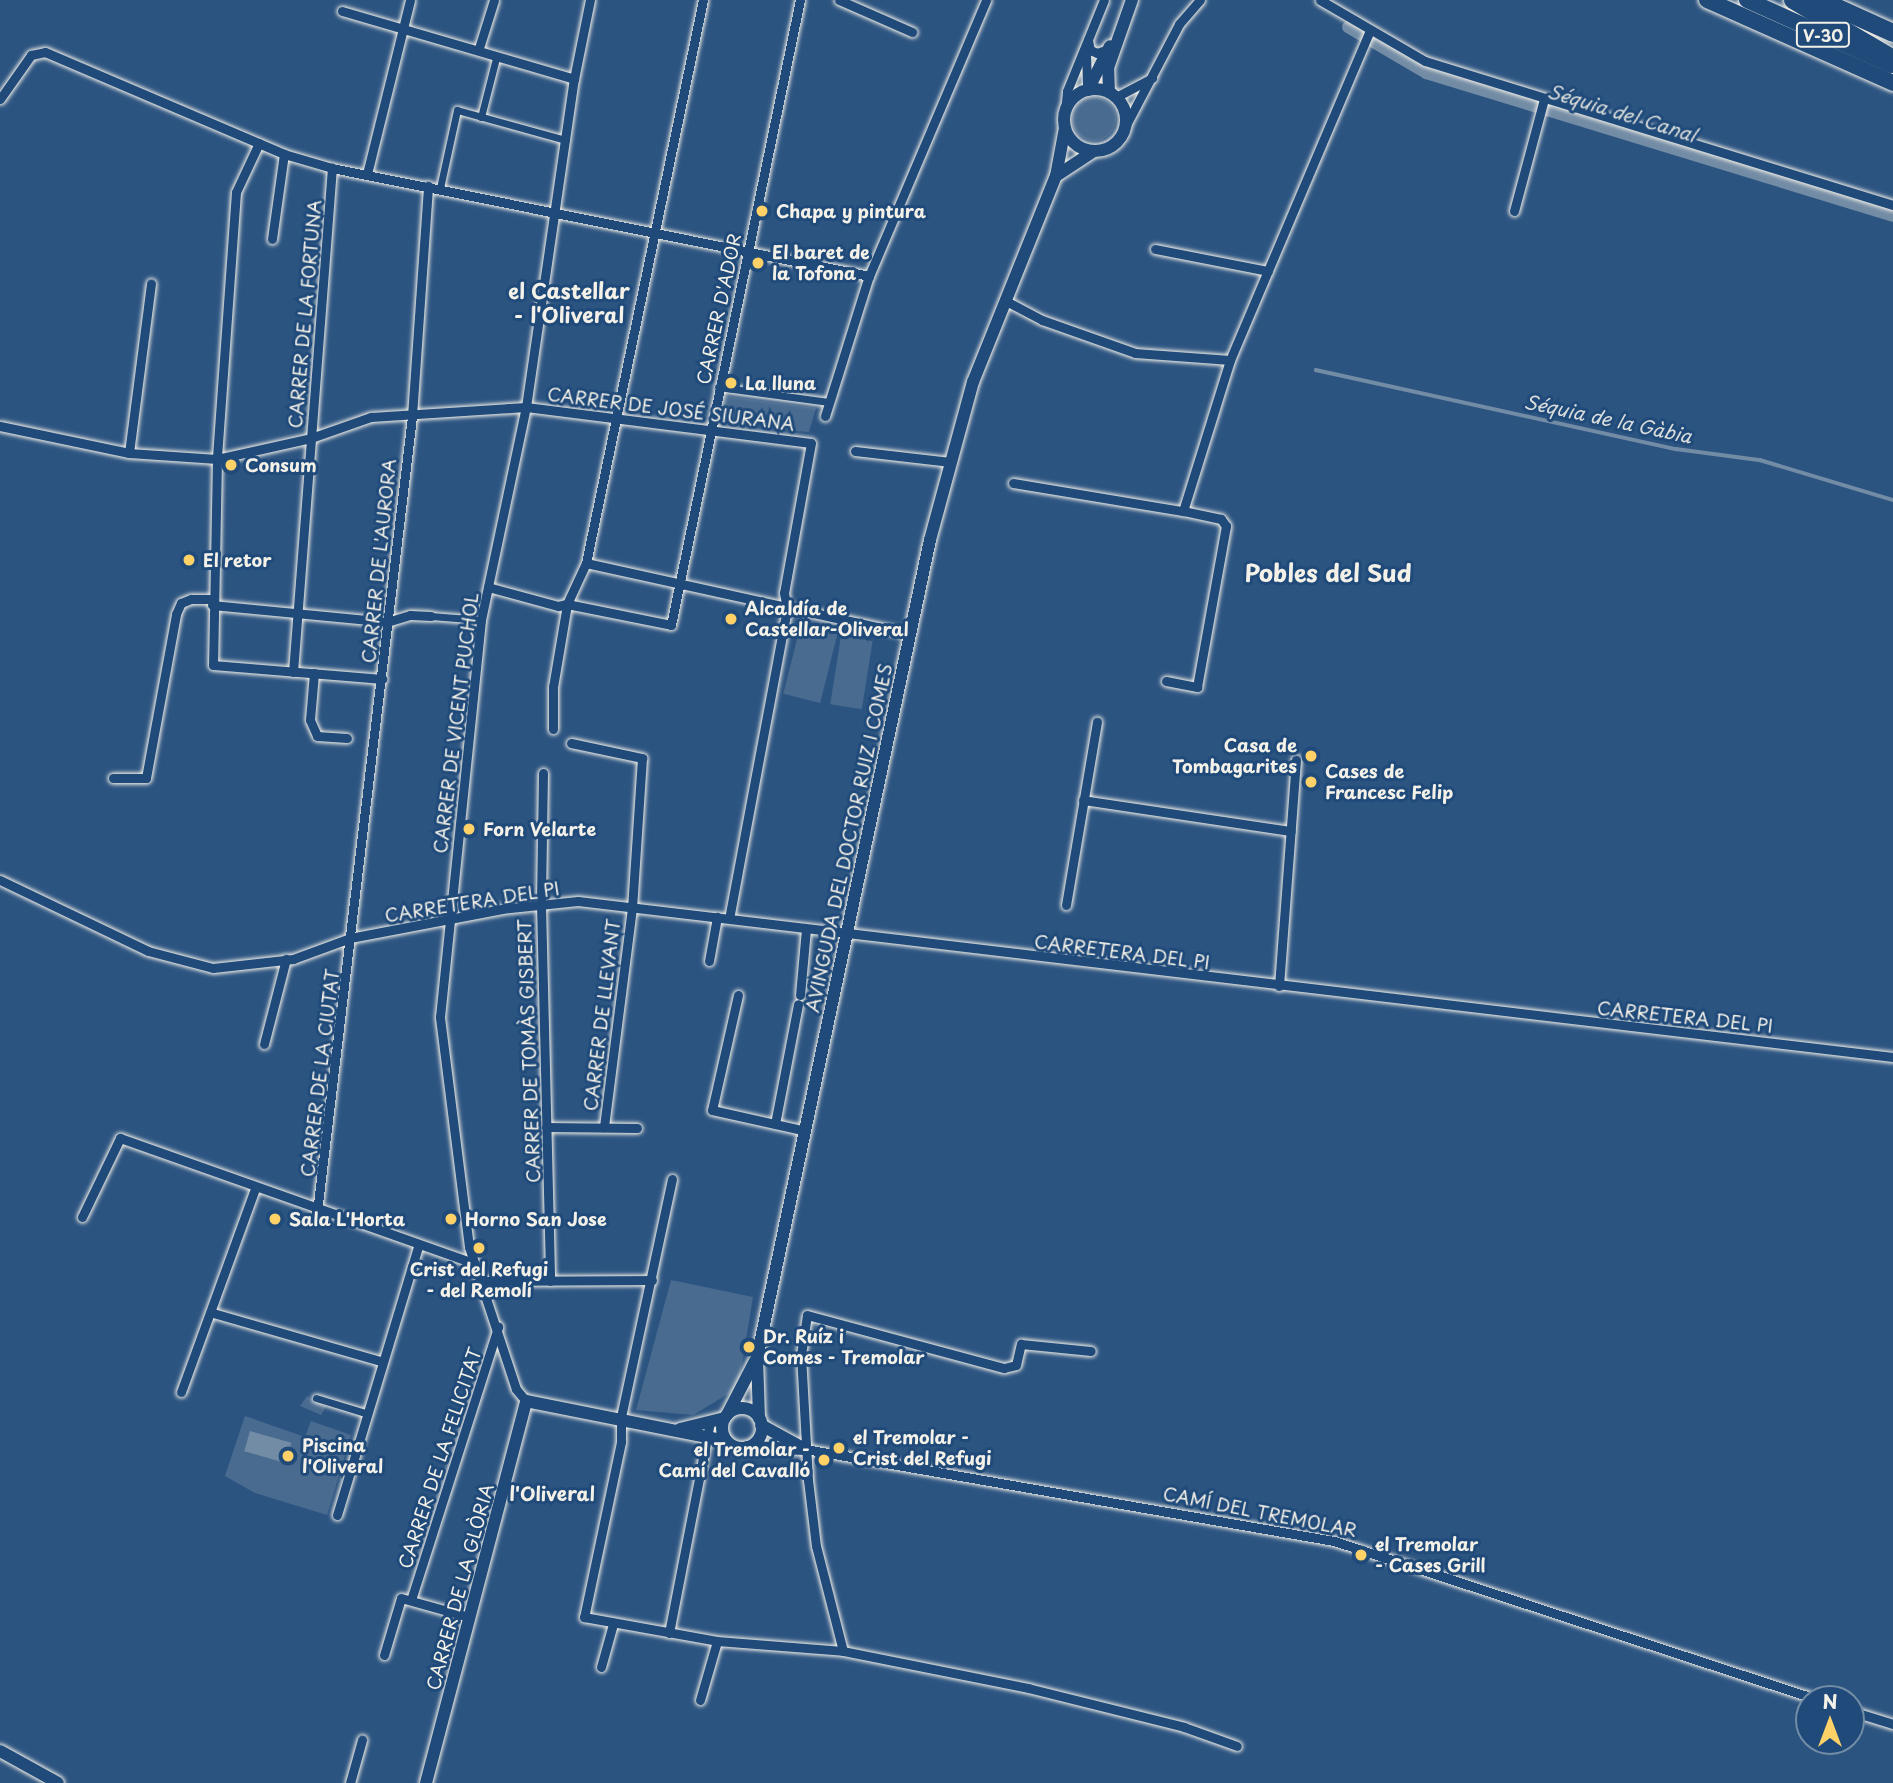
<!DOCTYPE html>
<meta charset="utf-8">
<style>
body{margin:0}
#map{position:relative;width:1893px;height:1783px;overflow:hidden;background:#2c5481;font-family:"Playpen Sans",sans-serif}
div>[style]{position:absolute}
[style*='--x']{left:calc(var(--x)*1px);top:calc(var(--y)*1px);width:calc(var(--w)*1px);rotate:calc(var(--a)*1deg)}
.green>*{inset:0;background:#496b90;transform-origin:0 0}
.round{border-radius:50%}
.water>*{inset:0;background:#738ca6;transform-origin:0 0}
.stream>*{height:3.5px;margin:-1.75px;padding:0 1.75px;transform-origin:1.75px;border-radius:1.75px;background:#738ca6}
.canal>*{height:12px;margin:-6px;padding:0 6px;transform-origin:6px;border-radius:6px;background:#738ca6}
.roads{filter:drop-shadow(0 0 2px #f4f1e8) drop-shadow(0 0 2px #f4f1e8)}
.pedestrian>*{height:7px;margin:-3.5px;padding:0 3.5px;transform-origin:3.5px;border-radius:3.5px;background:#1f4a7a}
.minor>*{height:9px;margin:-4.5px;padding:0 4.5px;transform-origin:4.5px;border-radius:4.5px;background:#1f4a7a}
.tertiary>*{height:12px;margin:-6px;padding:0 6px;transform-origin:6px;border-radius:6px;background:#1f4a7a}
.tertiary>.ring{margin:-6px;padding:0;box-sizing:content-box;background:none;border:12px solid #1f4a7a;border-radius:50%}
.trunk>*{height:16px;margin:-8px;padding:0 8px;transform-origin:8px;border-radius:8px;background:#1f4a7a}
.motorway>*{height:18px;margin:-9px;padding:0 9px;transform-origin:9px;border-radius:9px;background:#1f4a7a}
.dots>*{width:19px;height:19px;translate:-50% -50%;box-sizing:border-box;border:4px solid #1f4a7a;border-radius:50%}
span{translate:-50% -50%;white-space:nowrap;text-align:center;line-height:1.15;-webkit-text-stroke:6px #1f4a7a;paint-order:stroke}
.shield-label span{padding:2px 5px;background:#1f4a7a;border:2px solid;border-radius:5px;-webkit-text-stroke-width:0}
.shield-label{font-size:16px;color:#f4f1e8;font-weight:700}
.poi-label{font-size:18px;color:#f4f1e8;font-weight:700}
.left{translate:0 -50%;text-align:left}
.right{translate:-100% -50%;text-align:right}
.street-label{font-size:18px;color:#f4f1e8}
.water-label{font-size:19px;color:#dadddb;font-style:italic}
.neighbourhood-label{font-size:19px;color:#f4f1e8;font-weight:700}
.quarter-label{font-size:21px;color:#f4f1e8;font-weight:700}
.district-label{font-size:24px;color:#f4f1e8;font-weight:700}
.north{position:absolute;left:1795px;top:1685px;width:70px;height:70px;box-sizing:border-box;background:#1f4a7a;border:2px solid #748da6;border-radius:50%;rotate:0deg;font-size:19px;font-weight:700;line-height:28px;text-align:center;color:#f4f1e8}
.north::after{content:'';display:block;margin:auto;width:24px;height:32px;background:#ffd166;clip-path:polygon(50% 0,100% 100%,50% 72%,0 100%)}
</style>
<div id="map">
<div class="green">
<i class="round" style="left:1072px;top:97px;width:44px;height:44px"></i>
<i style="clip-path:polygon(725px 396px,816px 408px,809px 432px,772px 429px,773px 416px,750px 413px,748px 426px,723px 424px)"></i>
<i style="left:801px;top:623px;width:38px;height:73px;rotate:14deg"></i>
<i style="left:841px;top:636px;width:32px;height:69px;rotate:9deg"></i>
<i style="clip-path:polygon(671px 1280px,753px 1297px,738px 1388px,693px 1415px,636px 1410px)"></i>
<i style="clip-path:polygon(307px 1396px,326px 1407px,321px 1415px,300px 1406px)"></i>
<i style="clip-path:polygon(245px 1416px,305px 1437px,311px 1421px,351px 1435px,327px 1515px,255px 1493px,225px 1476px)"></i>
</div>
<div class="water">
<i style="left:250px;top:1431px;width:43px;height:21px;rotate:16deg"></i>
</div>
<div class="stream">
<i style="--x:1316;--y:370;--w:369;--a:12.4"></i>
<i style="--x:1676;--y:449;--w:85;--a:7.5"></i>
<i style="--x:1760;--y:460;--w:139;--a:16.7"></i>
</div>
<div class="canal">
<i style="--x:1348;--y:27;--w:91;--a:30.5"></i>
<i style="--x:1426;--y:73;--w:488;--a:17"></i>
</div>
<div class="roads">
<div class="pedestrian">
<i style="--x:481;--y:117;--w:61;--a:-75.7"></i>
<i style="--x:440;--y:188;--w:80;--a:-77.7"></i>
<i style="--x:457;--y:110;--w:113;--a:15.4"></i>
<i style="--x:718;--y:387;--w:112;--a:7.7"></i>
<i style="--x:431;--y:616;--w:50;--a:4.6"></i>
<i style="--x:316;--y:1398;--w:51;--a:17"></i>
</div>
<div class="minor">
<i style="--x:839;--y:0;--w:80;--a:23.7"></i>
<i style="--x:1320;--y:0;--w:121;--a:30.2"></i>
<i style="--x:1425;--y:61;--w:490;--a:17.1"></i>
<i style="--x:342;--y:11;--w:242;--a:16.3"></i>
<i style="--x:1088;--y:40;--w:10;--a:79"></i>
<i style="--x:1090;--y:50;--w:8;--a:23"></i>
<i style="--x:1097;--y:53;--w:12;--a:-20"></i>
<i style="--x:479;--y:48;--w:50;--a:-72.6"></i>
<i style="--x:1086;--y:54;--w:35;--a:88"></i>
<i style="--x:1116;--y:97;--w:41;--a:-27.8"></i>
<i style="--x:0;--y:99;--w:54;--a:-54.8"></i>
<i style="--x:31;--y:55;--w:14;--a:-12"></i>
<i style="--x:45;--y:52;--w:260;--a:23.1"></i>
<i style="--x:284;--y:154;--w:50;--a:16.3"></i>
<i style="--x:332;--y:168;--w:548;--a:11.37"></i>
<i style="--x:1065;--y:111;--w:20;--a:-84"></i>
<i style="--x:1067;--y:91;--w:98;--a:-67.9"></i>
<i style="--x:1125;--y:127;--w:116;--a:-62.3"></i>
<i style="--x:1179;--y:24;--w:32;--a:-49"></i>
<i style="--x:259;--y:143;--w:54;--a:115.1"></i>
<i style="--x:236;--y:192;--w:268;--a:94.1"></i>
<i style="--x:217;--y:459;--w:206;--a:91.1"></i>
<i style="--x:213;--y:665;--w:170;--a:4.7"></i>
<i style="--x:367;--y:174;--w:179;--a:-76.1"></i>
<i style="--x:1514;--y:211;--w:116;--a:-75"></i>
<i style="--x:272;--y:239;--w:86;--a:-82"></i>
<i style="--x:1155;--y:249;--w:115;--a:11"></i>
<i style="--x:1006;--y:301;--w:41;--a:27.8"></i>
<i style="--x:1042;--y:320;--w:99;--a:19.5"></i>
<i style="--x:1135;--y:353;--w:95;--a:4.2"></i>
<i style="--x:825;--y:416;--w:147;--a:-72.6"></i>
<i style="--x:869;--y:276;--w:300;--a:-67"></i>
<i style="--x:0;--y:426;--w:132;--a:11.8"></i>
<i style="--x:129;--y:453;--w:88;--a:3.9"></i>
<i style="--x:217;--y:459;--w:96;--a:-12.6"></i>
<i style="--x:311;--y:438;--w:64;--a:-19.3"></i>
<i style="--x:371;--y:417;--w:155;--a:-3.7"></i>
<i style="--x:526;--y:407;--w:287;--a:7.2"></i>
<i style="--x:811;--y:443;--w:152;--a:100.2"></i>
<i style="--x:784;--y:593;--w:16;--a:79"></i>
<i style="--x:787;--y:609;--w:314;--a:100.6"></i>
<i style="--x:855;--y:451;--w:96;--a:6.6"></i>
<i style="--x:129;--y:453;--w:171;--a:-82.6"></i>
<i style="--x:1013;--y:483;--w:172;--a:9.4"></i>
<i style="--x:1183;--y:511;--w:158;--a:-72.7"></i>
<i style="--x:1230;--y:360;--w:358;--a:-67"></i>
<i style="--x:586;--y:563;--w:331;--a:12.4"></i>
<i style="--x:488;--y:587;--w:73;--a:15.2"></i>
<i style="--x:558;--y:606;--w:9;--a:-13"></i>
<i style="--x:567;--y:604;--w:106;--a:11.4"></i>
<i style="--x:671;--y:625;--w:638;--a:-78.34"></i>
<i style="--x:212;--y:605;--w:176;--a:5.5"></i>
<i style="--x:387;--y:622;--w:24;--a:-17"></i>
<i style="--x:410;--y:615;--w:21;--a:3"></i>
<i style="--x:293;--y:672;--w:506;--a:-85.58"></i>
<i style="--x:314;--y:673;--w:47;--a:94.9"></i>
<i style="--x:310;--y:720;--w:17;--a:66"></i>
<i style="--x:317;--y:736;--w:30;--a:4"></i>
<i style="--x:1166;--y:681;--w:32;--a:11"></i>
<i style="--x:1197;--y:687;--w:164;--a:-79.8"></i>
<i style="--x:1226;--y:526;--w:9;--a:-126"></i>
<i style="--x:1221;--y:519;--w:39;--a:-168"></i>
<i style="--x:553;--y:729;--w:42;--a:-90"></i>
<i style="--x:553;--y:687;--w:84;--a:-80.4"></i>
<i style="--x:567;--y:604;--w:45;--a:-65.1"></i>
<i style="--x:586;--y:563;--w:575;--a:-78.26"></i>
<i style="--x:571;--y:743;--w:73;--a:11.9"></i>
<i style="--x:642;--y:758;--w:150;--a:93.8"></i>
<i style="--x:632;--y:908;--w:221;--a:97.3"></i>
<i style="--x:543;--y:773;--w:132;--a:90.9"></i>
<i style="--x:541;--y:905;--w:376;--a:88.6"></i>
<i style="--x:113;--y:778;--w:33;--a:0"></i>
<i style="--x:146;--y:778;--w:167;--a:-79.6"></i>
<i style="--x:176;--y:614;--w:12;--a:-66"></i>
<i style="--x:181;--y:603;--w:11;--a:-22"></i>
<i style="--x:191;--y:599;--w:21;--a:0"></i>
<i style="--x:1083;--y:800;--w:210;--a:8.5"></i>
<i style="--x:0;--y:880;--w:164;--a:25.6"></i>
<i style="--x:148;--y:951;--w:67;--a:14.7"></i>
<i style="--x:213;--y:968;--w:81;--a:-6.4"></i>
<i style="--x:293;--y:959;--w:61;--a:-20.2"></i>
<i style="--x:350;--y:938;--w:155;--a:-10.8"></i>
<i style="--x:502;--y:909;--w:76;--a:-6"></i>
<i style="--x:578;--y:901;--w:1324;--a:6.77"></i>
<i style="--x:1066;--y:905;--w:186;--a:-80.4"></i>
<i style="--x:709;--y:961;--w:45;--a:-79.7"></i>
<i style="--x:1279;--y:986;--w:227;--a:-85.7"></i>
<i style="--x:738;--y:995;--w:118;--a:102.7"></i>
<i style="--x:712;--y:1110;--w:96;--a:12.6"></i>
<i style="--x:800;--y:995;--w:66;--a:-84.8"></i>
<i style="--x:264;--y:1044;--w:88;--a:-75.5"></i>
<i style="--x:775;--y:1124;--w:122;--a:-79.1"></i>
<i style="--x:546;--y:1127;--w:91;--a:0.6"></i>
<i style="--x:672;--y:1179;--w:242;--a:102.1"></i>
<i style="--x:621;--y:1416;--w:26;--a:90"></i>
<i style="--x:621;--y:1442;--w:179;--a:101.9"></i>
<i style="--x:584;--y:1617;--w:135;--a:10.2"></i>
<i style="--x:717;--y:1641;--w:126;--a:4.5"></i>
<i style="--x:843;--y:1651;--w:189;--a:11.3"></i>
<i style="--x:1028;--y:1688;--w:161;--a:14"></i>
<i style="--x:1184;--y:1727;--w:56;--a:19.7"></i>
<i style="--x:317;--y:1212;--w:802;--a:-83.19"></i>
<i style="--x:412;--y:416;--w:231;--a:-86"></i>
<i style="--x:82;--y:1217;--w:88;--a:-64.3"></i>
<i style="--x:120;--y:1138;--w:374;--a:19.5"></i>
<i style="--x:482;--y:1281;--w:170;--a:-0.3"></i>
<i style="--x:213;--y:1313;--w:174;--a:16"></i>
<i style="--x:181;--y:1392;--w:216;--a:-70"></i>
<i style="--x:526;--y:1401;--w:16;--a:-130"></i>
<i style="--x:516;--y:1389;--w:150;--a:-108.3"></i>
<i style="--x:469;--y:1247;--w:232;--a:-97.2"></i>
<i style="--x:440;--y:1017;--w:399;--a:-84.1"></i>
<i style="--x:481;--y:620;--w:218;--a:-78.1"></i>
<i style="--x:526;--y:407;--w:331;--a:-81.7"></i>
<i style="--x:574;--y:79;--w:81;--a:-78.6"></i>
<i style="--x:805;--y:1449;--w:537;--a:9.87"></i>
<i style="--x:1334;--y:1541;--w:507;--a:18.15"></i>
<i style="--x:337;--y:1515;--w:280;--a:-73.2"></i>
<i style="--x:411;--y:1600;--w:287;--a:-72.3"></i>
<i style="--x:669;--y:1633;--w:214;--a:-79"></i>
<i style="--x:843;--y:1651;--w:108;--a:-104.4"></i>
<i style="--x:816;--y:1546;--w:66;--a:-96.9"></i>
<i style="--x:808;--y:1480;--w:125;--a:-93.2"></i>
<i style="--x:801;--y:1355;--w:40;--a:-81.5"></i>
<i style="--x:807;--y:1315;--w:204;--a:15.1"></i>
<i style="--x:1004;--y:1368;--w:12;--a:-14"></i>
<i style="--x:1016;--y:1365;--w:22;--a:-77"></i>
<i style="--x:1021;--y:1344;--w:70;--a:5.7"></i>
<i style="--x:384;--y:1655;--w:59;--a:-73.4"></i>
<i style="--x:401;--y:1598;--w:71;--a:15.6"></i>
<i style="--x:601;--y:1667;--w:45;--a:-74.4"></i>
<i style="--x:700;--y:1700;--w:61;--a:-73.9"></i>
<i style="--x:1851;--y:1711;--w:44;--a:17.2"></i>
<i style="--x:350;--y:1783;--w:45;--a:-74.4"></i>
</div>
<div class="tertiary">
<i class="ring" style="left:1064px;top:89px;width:50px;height:50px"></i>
<i style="--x:1088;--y:90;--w:49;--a:-63.4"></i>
<i style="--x:1109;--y:92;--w:24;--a:-92"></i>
<i style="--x:1108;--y:68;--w:72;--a:-70.6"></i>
<i style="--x:1056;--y:176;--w:45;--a:-33.3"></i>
<i class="ring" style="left:722px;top:1408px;width:28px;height:28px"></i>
<i style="--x:727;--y:1415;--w:61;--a:-62.6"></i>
<i style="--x:759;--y:1418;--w:60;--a:-91.9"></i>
<i style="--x:757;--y:1358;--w:836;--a:-78.06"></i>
<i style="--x:930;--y:540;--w:164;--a:-74.8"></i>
<i style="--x:973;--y:382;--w:222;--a:-68.1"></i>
<i style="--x:1056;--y:176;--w:49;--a:-79.4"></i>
<i style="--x:761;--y:1425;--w:50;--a:28.6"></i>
<i style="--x:680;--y:1429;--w:46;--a:-13.7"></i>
<i style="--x:747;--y:1447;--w:58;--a:2"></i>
<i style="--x:0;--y:1751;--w:66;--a:28.9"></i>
<i style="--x:426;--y:1783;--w:395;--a:-75.3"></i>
<i style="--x:526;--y:1401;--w:204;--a:11.3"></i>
</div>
<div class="trunk">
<i style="--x:1707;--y:0;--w:204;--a:24"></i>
<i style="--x:1747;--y:0;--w:158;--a:24.3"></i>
</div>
<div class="motorway">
<i style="--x:1793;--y:0;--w:116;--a:30.5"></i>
<i style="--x:1820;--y:0;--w:80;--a:24.3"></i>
</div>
</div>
<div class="dots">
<i style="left:762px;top:211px;background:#ffd166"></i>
<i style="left:758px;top:263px;background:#ffd166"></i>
<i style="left:731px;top:383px;background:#ffd166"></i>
<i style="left:231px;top:465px;background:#ffd166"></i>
<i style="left:189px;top:560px;background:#ffd166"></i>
<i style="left:731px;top:619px;background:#ffd166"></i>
<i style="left:1311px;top:756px;background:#ffd166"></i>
<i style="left:1311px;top:782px;background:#ffd166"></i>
<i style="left:469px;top:829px;background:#ffd166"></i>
<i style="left:275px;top:1219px;background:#ffd166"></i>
<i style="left:451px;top:1219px;background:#ffd166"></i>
<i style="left:479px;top:1248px;background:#ffd166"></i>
<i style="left:749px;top:1347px;background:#ffd166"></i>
<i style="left:839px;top:1448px;background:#ffd166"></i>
<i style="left:288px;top:1456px;background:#ffd166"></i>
<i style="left:824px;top:1460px;background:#ffd166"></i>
<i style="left:1361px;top:1555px;background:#ffd166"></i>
</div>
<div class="shield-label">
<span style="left:1823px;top:35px">V-30</span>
</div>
<div class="poi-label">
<span class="left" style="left:776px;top:211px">Chapa y pintura</span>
<span class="left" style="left:772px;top:263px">El baret de<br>la Tofona</span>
<span class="left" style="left:745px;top:383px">La lluna</span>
<span class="left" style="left:245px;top:465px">Consum</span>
<span class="left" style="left:203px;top:560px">El retor</span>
<span class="left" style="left:745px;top:619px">Alcaldía de<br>Castellar-Oliveral</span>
<span class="right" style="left:1297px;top:756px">Casa de<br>Tombagarites</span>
<span class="left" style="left:1325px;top:782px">Cases de<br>Francesc Felip</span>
<span class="left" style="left:483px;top:829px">Forn Velarte</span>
<span class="left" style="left:289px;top:1219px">Sala L'Horta</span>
<span class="left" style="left:465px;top:1219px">Horno San Jose</span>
<span style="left:479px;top:1280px">Crist del Refugi<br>- del Remolí</span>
<span class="left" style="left:763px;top:1347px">Dr. Ruíz i<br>Comes - Tremolar</span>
<span class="left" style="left:853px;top:1448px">el Tremolar -<br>Crist del Refugi</span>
<span class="left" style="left:302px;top:1456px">Piscina<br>l'Oliveral</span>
<span class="right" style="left:810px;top:1460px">el Tremolar -<br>Camí del Cavalló</span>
<span class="left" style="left:1375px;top:1555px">el Tremolar<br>- Cases Grill</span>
</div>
<div class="street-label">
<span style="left:719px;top:309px;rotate:-78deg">CARRER D'ADOR</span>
<span style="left:305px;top:314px;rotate:-85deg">CARRER DE LA FORTUNA</span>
<span style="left:671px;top:409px;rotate:7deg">CARRER DE JOSÉ SIURANA</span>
<span style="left:379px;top:561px;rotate:-84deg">CARRER DE L'AURORA</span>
<span style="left:456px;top:723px;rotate:-83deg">CARRER DE VICENT PUCHOL</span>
<span style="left:849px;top:838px;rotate:-78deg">AVINGUDA DEL DOCTOR RUIZ I COMES</span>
<span style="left:472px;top:902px;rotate:-9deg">CARRETERA DEL PI</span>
<span style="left:1122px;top:952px;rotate:7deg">CARRETERA DEL PI</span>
<span style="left:602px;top:1015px;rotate:-83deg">CARRER DE LLEVANT</span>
<span style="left:1685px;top:1017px;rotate:6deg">CARRETERA DEL PI</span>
<span style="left:529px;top:1051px;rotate:-92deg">CARRER DE TOMÀS GISBERT</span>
<span style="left:320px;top:1073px;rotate:-83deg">CARRER DE LA CIUTAT</span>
<span style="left:440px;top:1458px;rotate:-72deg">CARRER DE LA FELICITAT</span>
<span style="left:1260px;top:1512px;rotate:11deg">CAMÍ DEL TREMOLAR</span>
<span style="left:460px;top:1587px;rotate:-75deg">CARRER DE LA GLÒRIA</span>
</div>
<div class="water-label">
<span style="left:1622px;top:113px;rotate:17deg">Séquia del Canal</span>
<span style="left:1608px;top:419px;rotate:12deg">Séquia de la Gàbia</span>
</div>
<div class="neighbourhood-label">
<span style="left:552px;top:1494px">l'Oliveral</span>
</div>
<div class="quarter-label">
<span style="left:569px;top:302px">el Castellar<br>- l'Oliveral</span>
</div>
<div class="district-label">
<span style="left:1328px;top:573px">Pobles del Sud</span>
</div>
<div class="north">N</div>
</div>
